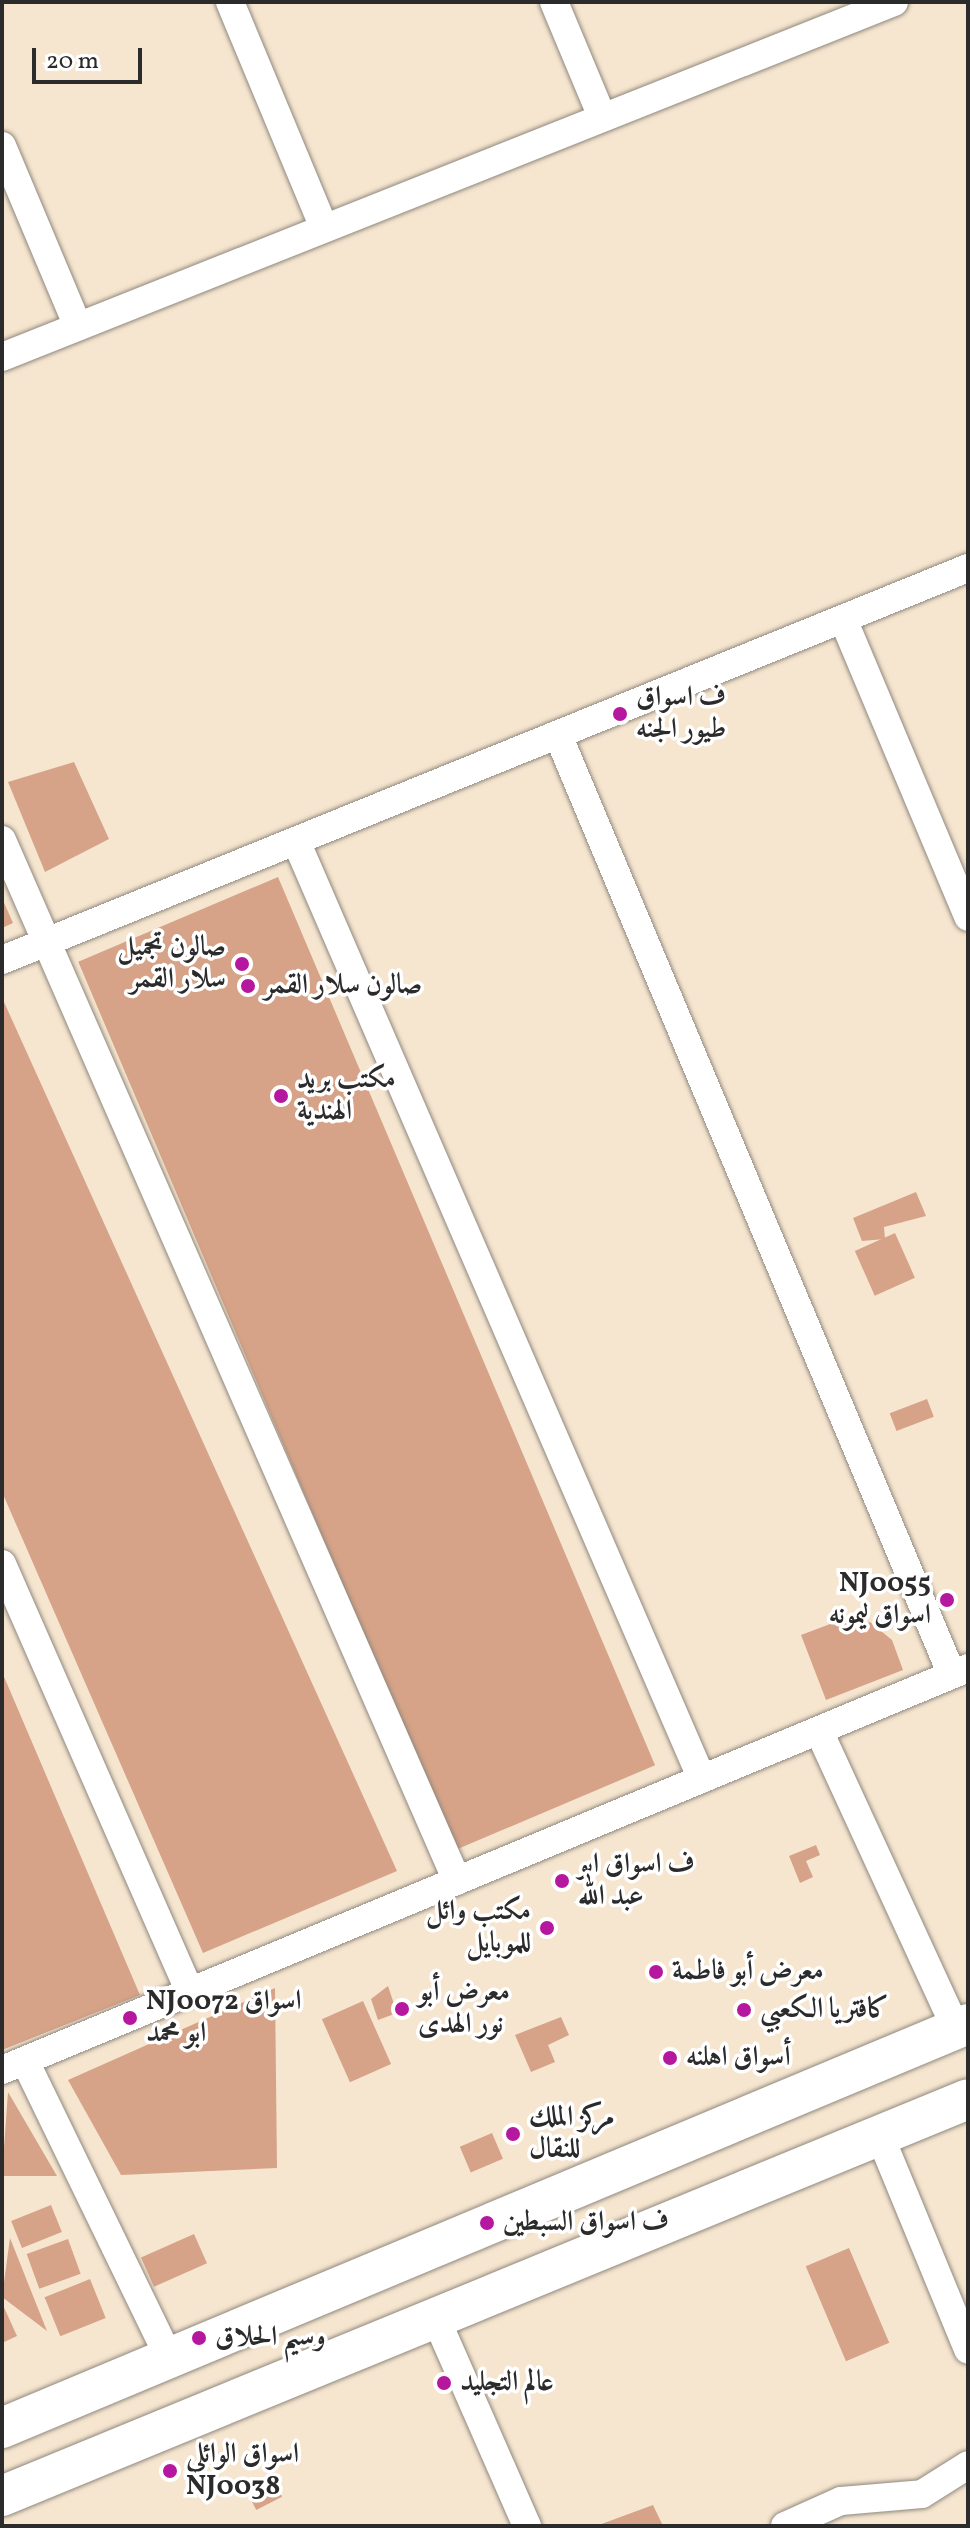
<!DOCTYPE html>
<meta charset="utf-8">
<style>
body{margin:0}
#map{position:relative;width:970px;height:2528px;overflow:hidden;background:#f6e6d0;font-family:Vollkorn,Amiri,serif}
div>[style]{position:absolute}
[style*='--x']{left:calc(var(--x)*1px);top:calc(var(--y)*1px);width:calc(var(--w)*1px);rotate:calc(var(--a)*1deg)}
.building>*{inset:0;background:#d6a388;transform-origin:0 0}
.roads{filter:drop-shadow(0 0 2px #90887e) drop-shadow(0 0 2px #90887e)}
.minor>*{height:28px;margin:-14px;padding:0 14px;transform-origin:14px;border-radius:14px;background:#fff}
.secondary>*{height:40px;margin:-20px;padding:0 20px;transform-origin:20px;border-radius:20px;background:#fff}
.dots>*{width:22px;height:22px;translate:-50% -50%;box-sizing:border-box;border:4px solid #fff;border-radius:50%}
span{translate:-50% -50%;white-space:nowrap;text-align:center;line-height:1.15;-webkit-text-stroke:7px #fff;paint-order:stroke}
.poi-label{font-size:28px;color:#2b2b2b;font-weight:700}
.left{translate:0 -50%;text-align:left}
.right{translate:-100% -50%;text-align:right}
.frame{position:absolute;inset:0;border:4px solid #2b2b2b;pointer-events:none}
.scale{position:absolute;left:32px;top:48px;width:110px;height:36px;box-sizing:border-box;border:4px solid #2b2b2b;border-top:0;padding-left:10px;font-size:24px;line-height:28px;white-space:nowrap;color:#2b2b2b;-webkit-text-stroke:6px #fff;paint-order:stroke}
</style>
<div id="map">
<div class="building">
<i style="clip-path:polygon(74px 762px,109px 839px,45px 872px,8px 782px)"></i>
<i style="left:278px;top:877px;width:965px;height:217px;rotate:67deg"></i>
<i style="clip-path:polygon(2px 898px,13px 923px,2px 928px)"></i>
<i style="clip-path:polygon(4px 1002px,397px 1871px,203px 1953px,2px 1492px)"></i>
<i style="clip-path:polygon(916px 1192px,926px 1216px,884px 1227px,885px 1239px,862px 1241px,853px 1218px)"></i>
<i style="left:895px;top:1233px;width:49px;height:44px;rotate:66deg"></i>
<i style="left:927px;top:1399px;width:19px;height:40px;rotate:69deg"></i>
<i style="clip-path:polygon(846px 1618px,850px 1630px,870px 1622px,892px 1640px,903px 1670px,826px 1700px,801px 1635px)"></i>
<i style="clip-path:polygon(2px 1672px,140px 1995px,2px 2050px)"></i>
<i style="clip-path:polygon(816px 1845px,820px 1855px,806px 1861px,813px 1877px,800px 1883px,789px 1856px)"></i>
<i style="clip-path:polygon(388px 1986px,397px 2013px,378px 2020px,371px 1999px)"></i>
<i style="clip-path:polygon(275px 1988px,277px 2168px,121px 2175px,68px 2080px)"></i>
<i style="left:363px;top:2001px;width:69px;height:45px;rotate:66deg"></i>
<i style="clip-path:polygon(561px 2017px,569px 2035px,548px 2045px,555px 2062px,531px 2072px,515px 2035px)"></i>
<i style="clip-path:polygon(8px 2092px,57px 2176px,2px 2176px)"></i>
<i style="left:492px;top:2133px;width:28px;height:35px;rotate:67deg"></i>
<i style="left:51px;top:2205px;width:29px;height:43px;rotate:68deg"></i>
<i style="left:194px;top:2234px;width:32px;height:58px;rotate:66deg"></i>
<i style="clip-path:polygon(10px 2238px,47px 2331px,2px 2297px)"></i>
<i style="left:68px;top:2239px;width:37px;height:44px;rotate:70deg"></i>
<i style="left:849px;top:2248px;width:103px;height:47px;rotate:67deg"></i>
<i style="left:90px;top:2279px;width:42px;height:49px;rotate:68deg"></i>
<i style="clip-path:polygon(2px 2303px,17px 2336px,2px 2343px)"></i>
<i style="left:273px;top:2479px;width:20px;height:29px;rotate:63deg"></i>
<i style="clip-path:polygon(653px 2505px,663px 2526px,596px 2526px)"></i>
</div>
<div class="roads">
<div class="minor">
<i style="--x:230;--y:2;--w:245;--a:67.4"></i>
<i style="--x:554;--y:2;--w:125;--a:67.3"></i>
<i style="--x:2;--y:146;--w:196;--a:67.2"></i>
<i style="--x:2;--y:357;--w:960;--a:-21.7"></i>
<i style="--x:843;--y:619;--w:323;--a:67.2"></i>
<i style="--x:558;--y:735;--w:1019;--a:67.26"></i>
<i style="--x:2;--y:840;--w:1136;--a:66.39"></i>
<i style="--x:296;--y:841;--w:1022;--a:66.6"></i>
<i style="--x:2;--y:960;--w:1043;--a:-22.09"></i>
<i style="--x:2;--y:1564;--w:467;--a:66.3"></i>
<i style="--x:819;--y:1731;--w:328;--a:65.3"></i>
<i style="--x:25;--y:2061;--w:332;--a:64.1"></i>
<i style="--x:2;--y:2070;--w:1046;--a:-22.59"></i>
<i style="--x:880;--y:2136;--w:231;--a:67.6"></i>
<i style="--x:434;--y:2314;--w:232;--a:66.3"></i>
<i style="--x:785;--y:2526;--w:61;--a:-24.1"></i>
<i style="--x:841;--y:2501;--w:81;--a:-4.9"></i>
<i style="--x:922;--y:2494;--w:54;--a:-32.2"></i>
</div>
<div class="secondary">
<i style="--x:2;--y:2428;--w:1047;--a:-22.7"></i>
<i style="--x:2;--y:2496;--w:1044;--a:-22.34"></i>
</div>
</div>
<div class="dots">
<i style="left:620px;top:714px;background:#b5179e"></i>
<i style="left:242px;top:964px;background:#b5179e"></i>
<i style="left:248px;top:986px;background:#b5179e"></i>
<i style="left:281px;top:1096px;background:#b5179e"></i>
<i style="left:947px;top:1600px;background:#b5179e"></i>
<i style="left:562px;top:1881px;background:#b5179e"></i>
<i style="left:547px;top:1928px;background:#b5179e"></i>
<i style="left:656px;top:1972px;background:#b5179e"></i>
<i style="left:402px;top:2009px;background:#b5179e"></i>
<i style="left:744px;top:2010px;background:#b5179e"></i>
<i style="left:130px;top:2018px;background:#b5179e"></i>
<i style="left:670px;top:2058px;background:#b5179e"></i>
<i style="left:513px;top:2134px;background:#b5179e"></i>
<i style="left:487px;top:2223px;background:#b5179e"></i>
<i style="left:199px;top:2338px;background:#b5179e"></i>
<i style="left:444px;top:2383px;background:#b5179e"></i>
<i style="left:170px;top:2471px;background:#b5179e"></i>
</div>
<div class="poi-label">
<span class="left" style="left:636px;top:714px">ف اسواق<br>طيور الجنه</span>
<span class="right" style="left:226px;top:964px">صالون تجميل<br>سلار القمر</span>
<span class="left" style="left:264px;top:986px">صالون سلار القمر</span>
<span class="left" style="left:297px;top:1096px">مكتب بريد<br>الهندية</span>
<span class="right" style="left:931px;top:1600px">NJ0055<br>اسواق ليمونه</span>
<span class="left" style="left:578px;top:1881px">ف اسواق ابو<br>عبد الله</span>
<span class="right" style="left:531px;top:1928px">مكتب وائل<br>للموبايل</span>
<span class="left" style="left:672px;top:1972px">معرض أبو فاطمة</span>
<span class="left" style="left:418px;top:2009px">معرض أبو<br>نور الهدى</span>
<span class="left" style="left:146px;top:2018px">NJ0072 اسواق<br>ابو محمد</span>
<span class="left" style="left:760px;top:2010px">كافتريا الكعبي</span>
<span class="left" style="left:686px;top:2058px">أسواق اهلنه</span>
<span class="left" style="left:529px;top:2134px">مركز الملك<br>للنقال</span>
<span class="left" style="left:503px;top:2223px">ف اسواق السبطين</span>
<span class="left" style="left:215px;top:2338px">وسيم الحلاق</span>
<span class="left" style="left:460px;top:2383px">عالم التجليد</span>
<span class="left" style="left:186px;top:2471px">اسواق الوائلی<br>NJ0038</span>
</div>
<div class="frame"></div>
<div class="scale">20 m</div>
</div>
